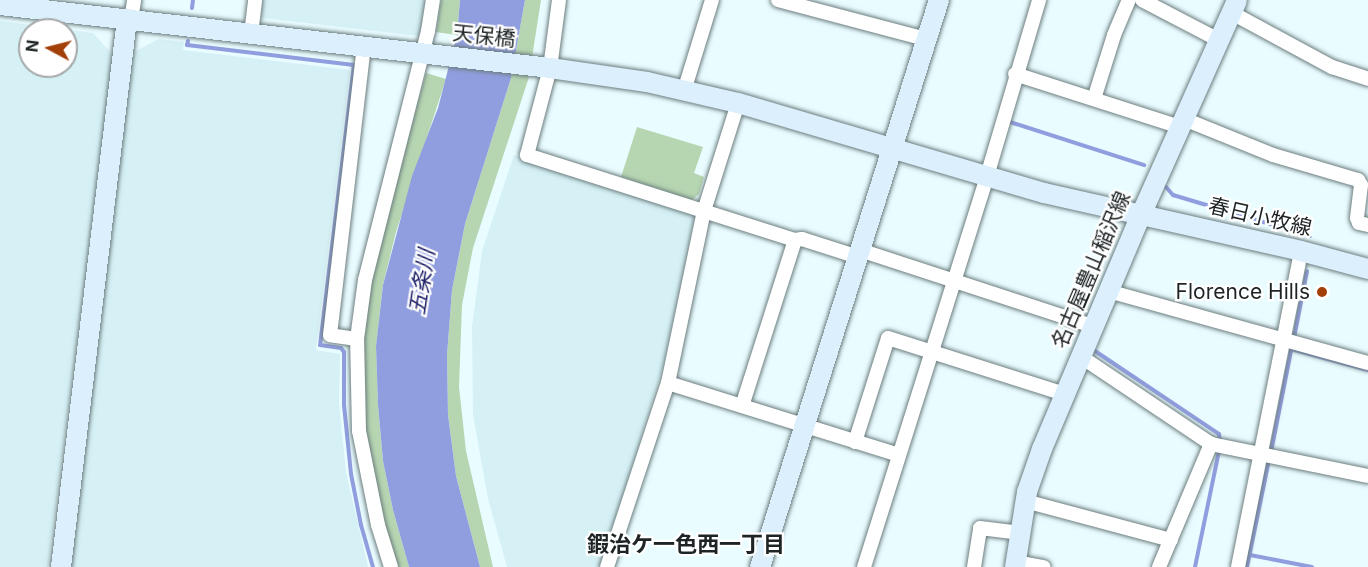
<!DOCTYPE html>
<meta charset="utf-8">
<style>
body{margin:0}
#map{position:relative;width:1368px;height:567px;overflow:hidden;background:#e9fcff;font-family:Inter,"Noto Sans JP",sans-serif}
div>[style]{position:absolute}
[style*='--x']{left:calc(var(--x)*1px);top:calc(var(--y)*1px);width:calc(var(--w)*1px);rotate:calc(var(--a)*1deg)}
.built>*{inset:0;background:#d5f1f6}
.green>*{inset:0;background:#b6d6b2}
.water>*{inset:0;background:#909edf}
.stream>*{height:4px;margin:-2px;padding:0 2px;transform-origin:2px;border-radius:2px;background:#909edf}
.roads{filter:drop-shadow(0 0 2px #6c7d7f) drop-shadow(0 0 2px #6c7d7f)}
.street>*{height:14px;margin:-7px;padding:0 7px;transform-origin:7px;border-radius:7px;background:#fff}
.secondary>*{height:20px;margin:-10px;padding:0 10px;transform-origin:10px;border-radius:10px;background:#dbeffd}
.dots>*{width:16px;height:16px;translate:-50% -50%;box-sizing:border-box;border:3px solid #fff;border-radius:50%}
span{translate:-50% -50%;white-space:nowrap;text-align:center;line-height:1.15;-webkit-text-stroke:4.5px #fff;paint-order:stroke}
.street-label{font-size:21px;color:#1e2425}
.poi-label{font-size:21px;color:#1e2425}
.right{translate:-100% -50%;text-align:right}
.water-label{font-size:22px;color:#1b1d66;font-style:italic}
.neighbourhood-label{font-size:22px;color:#1e2425;font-weight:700}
.north{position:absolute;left:18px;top:18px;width:60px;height:60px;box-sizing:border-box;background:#fff;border:2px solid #a5a7a8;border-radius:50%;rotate:277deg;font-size:16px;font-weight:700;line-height:24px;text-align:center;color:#1e2425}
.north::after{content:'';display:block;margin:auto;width:21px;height:27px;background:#a3400a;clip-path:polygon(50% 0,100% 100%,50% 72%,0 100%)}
</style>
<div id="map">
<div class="built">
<i style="clip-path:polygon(262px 0,428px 0,425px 31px,419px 36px,263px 18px,260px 15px)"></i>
<i style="clip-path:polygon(evenodd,0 21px,93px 33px,113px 55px,48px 567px,0 567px,0 21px,30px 30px,66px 30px,66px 66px,30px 66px,30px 30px)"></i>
<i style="clip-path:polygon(159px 39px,184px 42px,183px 50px,350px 70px,316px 350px,340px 354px,339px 403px,346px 472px,368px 567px,67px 567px,130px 54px)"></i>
<i style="clip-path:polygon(514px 155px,691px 211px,695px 217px,664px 363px,601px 567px,507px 567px,488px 499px,473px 415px,472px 327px,482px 251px)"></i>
</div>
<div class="green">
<i style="clip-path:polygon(441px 0,460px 0,457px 35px,436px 32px)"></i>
<i style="clip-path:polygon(525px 0,541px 0,529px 77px,473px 248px,462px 305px,459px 387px,466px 451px,493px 567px,480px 567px,456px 476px,448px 415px,447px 355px,452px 290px,465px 224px,511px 78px)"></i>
<i style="clip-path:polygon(426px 73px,446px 79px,396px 232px,383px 285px,376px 346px,378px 405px,383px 461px,393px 510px,409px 567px,395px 567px,382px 525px,364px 430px,360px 350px,369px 282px)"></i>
<i style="clip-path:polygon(637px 127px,703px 147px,694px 173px,704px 177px,699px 194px,692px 200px,621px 177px)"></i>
</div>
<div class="water">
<i style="clip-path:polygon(460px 0,525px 0,511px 78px,465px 224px,452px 290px,447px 355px,448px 415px,456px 476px,480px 567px,409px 567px,393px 510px,383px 461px,378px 405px,376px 346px,383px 285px,412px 176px,438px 108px,457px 35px)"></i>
</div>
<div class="stream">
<i style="--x:192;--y:8;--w:8;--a:-83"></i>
<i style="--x:188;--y:41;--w:4;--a:104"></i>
<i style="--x:187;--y:45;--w:168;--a:6.8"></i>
<i style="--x:354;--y:65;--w:282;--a:96.9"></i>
<i style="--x:320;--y:345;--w:21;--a:8"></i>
<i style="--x:341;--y:348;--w:5;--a:53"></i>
<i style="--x:344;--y:352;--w:53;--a:90"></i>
<i style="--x:344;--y:405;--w:69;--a:84.2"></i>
<i style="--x:351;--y:474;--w:52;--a:78.9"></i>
<i style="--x:361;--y:525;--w:44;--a:74.1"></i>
<i style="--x:1010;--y:122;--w:141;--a:17.8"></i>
<i style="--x:1166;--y:187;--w:11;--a:49"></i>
<i style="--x:1173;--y:195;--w:143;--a:16.7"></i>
<i style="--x:1294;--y:338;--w:68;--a:-79"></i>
<i style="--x:1291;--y:349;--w:80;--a:15.3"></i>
<i style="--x:1095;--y:351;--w:149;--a:33.8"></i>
<i style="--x:1219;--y:434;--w:7;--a:82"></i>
<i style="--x:1271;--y:452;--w:108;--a:-78.8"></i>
<i style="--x:1250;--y:555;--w:63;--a:11"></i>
<i style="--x:1195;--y:567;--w:118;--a:-78.3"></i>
<i style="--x:1247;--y:567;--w:109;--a:-78.4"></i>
</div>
<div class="roads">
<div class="street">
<i style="--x:559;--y:0;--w:69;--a:97.5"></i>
<i style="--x:550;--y:68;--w:90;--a:104.8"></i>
<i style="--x:527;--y:155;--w:281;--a:17.6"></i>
<i style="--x:795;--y:240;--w:174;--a:107.7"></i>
<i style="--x:778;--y:0;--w:153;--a:14.8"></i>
<i style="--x:1142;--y:0;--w:87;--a:27.5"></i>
<i style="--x:1232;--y:13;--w:114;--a:28.4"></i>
<i style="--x:1332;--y:67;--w:38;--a:18"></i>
<i style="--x:131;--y:20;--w:20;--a:-81"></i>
<i style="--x:251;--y:34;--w:34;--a:-83"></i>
<i style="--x:1015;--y:74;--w:173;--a:17.8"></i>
<i style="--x:684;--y:91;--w:95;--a:-72.9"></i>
<i style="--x:1094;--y:99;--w:67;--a:-72.6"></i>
<i style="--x:1114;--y:35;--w:38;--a:-67"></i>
<i style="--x:1184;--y:119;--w:96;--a:22"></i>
<i style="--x:1273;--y:155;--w:89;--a:16.4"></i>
<i style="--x:1358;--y:180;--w:6;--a:59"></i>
<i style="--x:1361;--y:185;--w:33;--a:97"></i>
<i style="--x:1357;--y:218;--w:5;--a:68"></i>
<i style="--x:1359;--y:223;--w:9;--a:13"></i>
<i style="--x:795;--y:240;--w:7;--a:-8"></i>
<i style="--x:802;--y:239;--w:59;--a:17.8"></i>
<i style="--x:860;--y:250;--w:245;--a:18.1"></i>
<i style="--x:1108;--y:291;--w:270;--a:15.5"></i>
<i style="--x:357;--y:339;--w:27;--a:-172"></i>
<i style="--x:330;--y:335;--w:290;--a:-83.3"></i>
<i style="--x:1080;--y:356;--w:158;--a:33.9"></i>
<i style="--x:1211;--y:444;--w:160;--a:11.5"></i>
<i style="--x:668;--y:383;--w:242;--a:17.3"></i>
<i style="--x:855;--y:442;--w:109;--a:-72.4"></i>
<i style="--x:888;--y:338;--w:186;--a:17.6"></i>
<i style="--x:1025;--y:501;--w:151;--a:15"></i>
<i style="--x:1015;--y:562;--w:29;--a:10"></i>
<i style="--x:391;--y:567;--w:44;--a:-107.2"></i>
<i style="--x:378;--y:525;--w:96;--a:-101.4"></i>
<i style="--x:359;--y:431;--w:92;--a:-91.2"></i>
<i style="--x:357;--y:339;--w:60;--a:-82.3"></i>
<i style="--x:365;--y:280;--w:257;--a:-75.8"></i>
<i style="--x:428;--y:31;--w:31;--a:-81"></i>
<i style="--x:607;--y:567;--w:194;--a:-71.7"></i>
<i style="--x:668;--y:383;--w:176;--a:-78.2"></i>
<i style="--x:704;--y:211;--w:113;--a:-72.5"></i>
<i style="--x:864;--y:567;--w:410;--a:-72.5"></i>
<i style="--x:987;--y:176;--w:184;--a:-73.5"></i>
<i style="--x:974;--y:567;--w:39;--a:-81"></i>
<i style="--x:980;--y:528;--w:39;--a:7"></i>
<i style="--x:1159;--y:567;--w:134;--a:-67.1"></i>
<i style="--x:1238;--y:567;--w:322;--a:-78.7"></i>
</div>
<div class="secondary">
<i style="--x:0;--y:5;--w:554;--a:6.53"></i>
<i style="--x:550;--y:68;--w:98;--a:8.2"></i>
<i style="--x:647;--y:82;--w:93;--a:13"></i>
<i style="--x:738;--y:103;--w:319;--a:16.4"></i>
<i style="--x:1044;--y:193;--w:263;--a:12.7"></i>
<i style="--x:1301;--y:251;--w:69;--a:15"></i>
<i style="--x:61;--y:567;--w:552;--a:-83.13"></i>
<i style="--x:760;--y:567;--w:595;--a:-72.48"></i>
<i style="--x:1015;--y:567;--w:76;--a:-80.9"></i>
<i style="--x:1027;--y:492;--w:46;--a:-70.8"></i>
<i style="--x:1042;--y:449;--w:254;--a:-67.1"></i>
<i style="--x:1141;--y:215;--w:235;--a:-65.9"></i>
</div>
</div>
<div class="dots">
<i style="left:1322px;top:292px;background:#a3400a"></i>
</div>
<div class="street-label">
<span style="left:484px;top:36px;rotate:6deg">天保橋</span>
<span style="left:1260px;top:217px;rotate:13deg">春日小牧線</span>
<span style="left:1091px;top:270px;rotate:-67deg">名古屋豊山稲沢線</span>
</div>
<div class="poi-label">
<span class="right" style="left:1310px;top:292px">Florence Hills</span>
</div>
<div class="water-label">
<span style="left:422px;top:282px;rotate:-81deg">五条川</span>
</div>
<div class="neighbourhood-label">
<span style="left:686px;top:545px">鍜治ケ一色西一丁目</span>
</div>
<div class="north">N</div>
</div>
